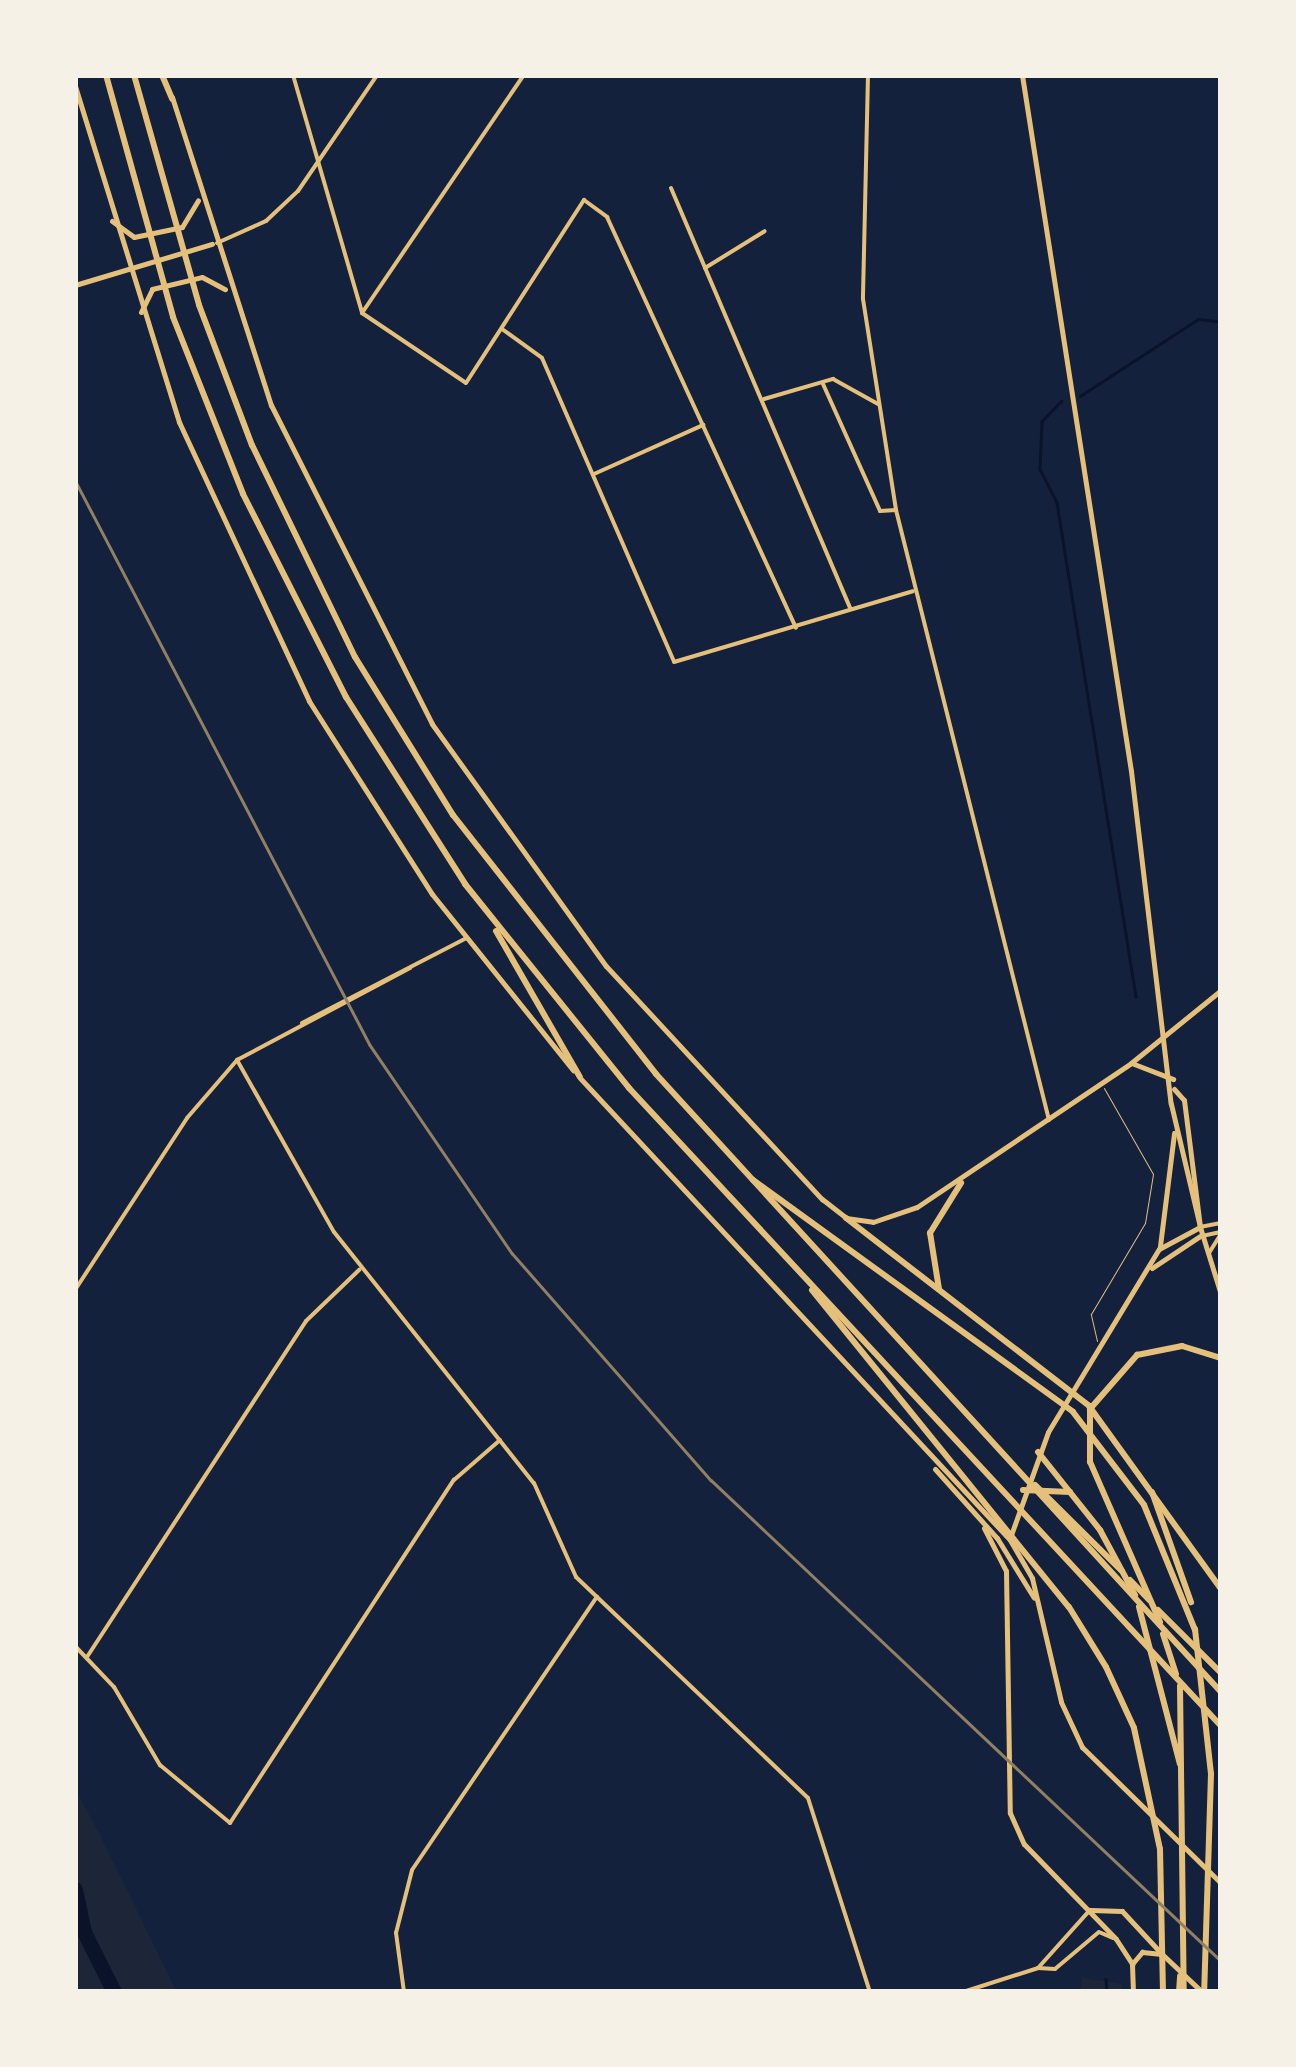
<!DOCTYPE html>
<style>
body{margin:0}
#map{position:relative;width:1296px;height:2067px;overflow:hidden;background:#14213d;font-family:"Noto Serif",serif}
div>[style]{position:absolute}
[style*='--x']{left:calc(var(--x)*1px);top:calc(var(--y)*1px);width:calc(var(--w)*1px);rotate:calc(var(--a)*1deg)}
.green>*{inset:0;background:#1d2539}
.stream>*{height:2.5px;margin:-1.25px;padding:0 1.25px;transform-origin:1.25px;border-radius:1.25px;background:#0b132b}
.river>*{height:15px;margin:-7.5px;padding:0 7.5px;transform-origin:7.5px;border-radius:7.5px;background:#0b132b}
.service>*{height:1px;margin:-0.5px;padding:0 0.5px;transform-origin:0.5px;border-radius:0.5px;background:#e5c07b}
.minor>*{height:4px;margin:-2px;padding:0 2px;transform-origin:2px;border-radius:2px;background:#e5c07b}
.secondary>*{height:5px;margin:-2.5px;padding:0 2.5px;transform-origin:2.5px;border-radius:2.5px;background:#e5c07b}
.motorway>*{height:6px;margin:-3px;padding:0 3px;transform-origin:3px;border-radius:3px;background:#e5c07b}
.rail>*{height:2.5px;margin:-1.25px;padding:0 1.25px;transform-origin:1.25px;border-radius:1.25px;background:#918062}
span{translate:-50% -50%;white-space:nowrap;text-align:center;line-height:1.15;-webkit-text-stroke:10px #f6f1e7;paint-order:stroke}
.frame{position:absolute;inset:0;border:78px solid #f6f1e7;pointer-events:none}
</style>
<div id="map">
<div class="green">
<i style="clip-path:polygon(75px 1789px,99px 1833px,177px 1992px,75px 1992px)"></i>
<i style="clip-path:polygon(1082px 1978px,1122px 1984px,1122px 1992px,1080px 1992px)"></i>
</div>
<div class="stream">
<i style="--x:1080;--y:396;--w:141;--a:-33.1"></i>
<i style="--x:1198;--y:319;--w:23;--a:7"></i>
<i style="--x:1062;--y:401;--w:29;--a:134"></i>
<i style="--x:1042;--y:422;--w:47;--a:92.4"></i>
<i style="--x:1040;--y:469;--w:38;--a:63"></i>
<i style="--x:1057;--y:503;--w:500;--a:80.91"></i>
<i style="--x:1106;--y:1979;--w:13;--a:86"></i>
</div>
<div class="river">
<i style="--x:75;--y:1889;--w:44;--a:78.2"></i>
<i style="--x:84;--y:1932;--w:67;--a:63.4"></i>
</div>
<div class="service">
<i style="--x:1097;--y:1341;--w:28;--a:-103"></i>
<i style="--x:1091;--y:1314;--w:106;--a:-59.3"></i>
<i style="--x:1145;--y:1223;--w:50;--a:-80.7"></i>
<i style="--x:1153;--y:1174;--w:99;--a:-119.7"></i>
</div>
<div class="minor">
<i style="--x:293;--y:75;--w:248;--a:73.8"></i>
<i style="--x:362;--y:313;--w:125;--a:33.9"></i>
<i style="--x:466;--y:383;--w:218;--a:-57.2"></i>
<i style="--x:584;--y:200;--w:29;--a:36"></i>
<i style="--x:607;--y:217;--w:452;--a:65.3"></i>
<i style="--x:868;--y:75;--w:224;--a:91.3"></i>
<i style="--x:863;--y:299;--w:214;--a:81.1"></i>
<i style="--x:896;--y:510;--w:629;--a:75.92"></i>
<i style="--x:671;--y:188;--w:457;--a:66.9"></i>
<i style="--x:217;--y:243;--w:54;--a:-24.2"></i>
<i style="--x:266;--y:221;--w:44;--a:-43.2"></i>
<i style="--x:298;--y:191;--w:140;--a:-55.7"></i>
<i style="--x:705;--y:268;--w:70;--a:-31.7"></i>
<i style="--x:362;--y:313;--w:288;--a:-55.8"></i>
<i style="--x:502;--y:329;--w:49;--a:35.9"></i>
<i style="--x:542;--y:358;--w:331;--a:66.5"></i>
<i style="--x:674;--y:662;--w:249;--a:-16.5"></i>
<i style="--x:823;--y:384;--w:139;--a:65.8"></i>
<i style="--x:880;--y:511;--w:16;--a:-4"></i>
<i style="--x:764;--y:399;--w:72;--a:-16.2"></i>
<i style="--x:833;--y:379;--w:51;--a:29.1"></i>
<i style="--x:594;--y:474;--w:120;--a:-24.2"></i>
<i style="--x:302;--y:1023;--w:183;--a:-27.3"></i>
<i style="--x:237;--y:1060;--w:197;--a:60.6"></i>
<i style="--x:334;--y:1232;--w:321;--a:51.5"></i>
<i style="--x:534;--y:1483;--w:103;--a:65.9"></i>
<i style="--x:576;--y:1577;--w:320;--a:43.6"></i>
<i style="--x:808;--y:1798;--w:204;--a:72.3"></i>
<i style="--x:1200;--y:1227;--w:21;--a:-11"></i>
<i style="--x:1202;--y:1236;--w:19;--a:-12"></i>
<i style="--x:1209;--y:1253;--w:22;--a:-58"></i>
<i style="--x:75;--y:1290;--w:205;--a:-56.9"></i>
<i style="--x:187;--y:1118;--w:77;--a:-49.2"></i>
<i style="--x:237;--y:1060;--w:196;--a:-28"></i>
<i style="--x:75;--y:1646;--w:57;--a:46.4"></i>
<i style="--x:114;--y:1687;--w:91;--a:59.5"></i>
<i style="--x:160;--y:1765;--w:91;--a:39.6"></i>
<i style="--x:230;--y:1823;--w:410;--a:-56.9"></i>
<i style="--x:454;--y:1480;--w:61;--a:-41"></i>
<i style="--x:87;--y:1657;--w:401;--a:-56.9"></i>
<i style="--x:306;--y:1321;--w:74;--a:-43.9"></i>
<i style="--x:1038;--y:1968;--w:17;--a:3"></i>
<i style="--x:1055;--y:1969;--w:57;--a:-40.1"></i>
<i style="--x:1099;--y:1932;--w:15;--a:23"></i>
<i style="--x:404;--y:1992;--w:60;--a:-97.7"></i>
<i style="--x:396;--y:1933;--w:65;--a:-75.7"></i>
<i style="--x:412;--y:1870;--w:330;--a:-55.9"></i>
<i style="--x:963;--y:1992;--w:79;--a:-17.7"></i>
<i style="--x:1038;--y:1968;--w:78;--a:-48.1"></i>
</div>
<div class="secondary">
<i style="--x:1022;--y:75;--w:704;--a:81.1"></i>
<i style="--x:1131;--y:771;--w:335;--a:83.2"></i>
<i style="--x:1171;--y:1104;--w:126;--a:76.7"></i>
<i style="--x:75;--y:86;--w:352;--a:72.8"></i>
<i style="--x:179;--y:422;--w:308;--a:65"></i>
<i style="--x:309;--y:701;--w:229;--a:57.5"></i>
<i style="--x:432;--y:894;--w:226;--a:51.3"></i>
<i style="--x:172;--y:97;--w:324;--a:72.2"></i>
<i style="--x:271;--y:405;--w:357;--a:63.2"></i>
<i style="--x:432;--y:724;--w:298;--a:54.3"></i>
<i style="--x:606;--y:966;--w:318;--a:47.2"></i>
<i style="--x:822;--y:1199;--w:31;--a:38"></i>
<i style="--x:846;--y:1218;--w:27;--a:8"></i>
<i style="--x:873;--y:1222;--w:46;--a:-18.8"></i>
<i style="--x:917;--y:1207;--w:258;--a:-33.9"></i>
<i style="--x:1131;--y:1063;--w:116;--a:-39"></i>
<i style="--x:112;--y:221;--w:27;--a:36"></i>
<i style="--x:134;--y:237;--w:49;--a:-11.8"></i>
<i style="--x:182;--y:227;--w:31;--a:-59"></i>
<i style="--x:75;--y:285;--w:143;--a:-16.7"></i>
<i style="--x:141;--y:312;--w:25;--a:-64"></i>
<i style="--x:152;--y:289;--w:51;--a:-13.5"></i>
<i style="--x:202;--y:277;--w:26;--a:28"></i>
<i style="--x:1134;--y:1064;--w:42;--a:21"></i>
<i style="--x:580;--y:1078;--w:631;--a:47.05"></i>
<i style="--x:1010;--y:1540;--w:44;--a:59.9"></i>
<i style="--x:1032;--y:1578;--w:127;--a:76.8"></i>
<i style="--x:1061;--y:1702;--w:50;--a:65"></i>
<i style="--x:1082;--y:1747;--w:194;--a:44.4"></i>
<i style="--x:1174;--y:1089;--w:15;--a:48"></i>
<i style="--x:1184;--y:1100;--w:128;--a:82.8"></i>
<i style="--x:1200;--y:1227;--w:71;--a:72.8"></i>
<i style="--x:1160;--y:1246;--w:114;--a:-82.9"></i>
<i style="--x:1152;--y:1268;--w:58;--a:-33.7"></i>
<i style="--x:935;--y:1469;--w:93;--a:48.1"></i>
<i style="--x:997;--y:1538;--w:70;--a:58.3"></i>
<i style="--x:984;--y:1528;--w:48;--a:62.9"></i>
<i style="--x:1006;--y:1571;--w:242;--a:89.1"></i>
<i style="--x:1010;--y:1813;--w:34;--a:66"></i>
<i style="--x:1024;--y:1844;--w:132;--a:45.9"></i>
<i style="--x:1116;--y:1939;--w:30;--a:57"></i>
<i style="--x:1132;--y:1964;--w:28;--a:88"></i>
<i style="--x:1011;--y:1535;--w:109;--a:-70.2"></i>
<i style="--x:1048;--y:1432;--w:214;--a:-58.8"></i>
<i style="--x:1159;--y:1249;--w:47;--a:-28.2"></i>
<i style="--x:1091;--y:1910;--w:31;--a:2"></i>
<i style="--x:1122;--y:1911;--w:59;--a:47.1"></i>
<i style="--x:1132;--y:1964;--w:16;--a:-50"></i>
<i style="--x:1142;--y:1952;--w:20;--a:6"></i>
<i style="--x:1162;--y:1954;--w:55;--a:43.5"></i>
</div>
<div class="motorway">
<i style="--x:106;--y:75;--w:251;--a:74.5"></i>
<i style="--x:173;--y:317;--w:190;--a:68.4"></i>
<i style="--x:243;--y:494;--w:228;--a:63.1"></i>
<i style="--x:346;--y:697;--w:222;--a:57.5"></i>
<i style="--x:465;--y:884;--w:262;--a:51.2"></i>
<i style="--x:629;--y:1088;--w:870;--a:47.14"></i>
<i style="--x:134;--y:75;--w:239;--a:74.2"></i>
<i style="--x:199;--y:305;--w:150;--a:69.3"></i>
<i style="--x:252;--y:445;--w:236;--a:64.1"></i>
<i style="--x:355;--y:657;--w:186;--a:58.2"></i>
<i style="--x:453;--y:815;--w:329;--a:51.9"></i>
<i style="--x:656;--y:1074;--w:837;--a:47.57"></i>
<i style="--x:162;--y:75;--w:26;--a:67"></i>
<i style="--x:496;--y:931;--w:168;--a:60.1"></i>
<i style="--x:753;--y:1180;--w:395;--a:35.9"></i>
<i style="--x:1073;--y:1412;--w:117;--a:52.6"></i>
<i style="--x:1144;--y:1505;--w:135;--a:67.8"></i>
<i style="--x:846;--y:1218;--w:307;--a:37.7"></i>
<i style="--x:1089;--y:1406;--w:226;--a:54.2"></i>
<i style="--x:939;--y:1289;--w:57;--a:-99.1"></i>
<i style="--x:930;--y:1233;--w:59;--a:-58.2"></i>
<i style="--x:812;--y:1290;--w:408;--a:51"></i>
<i style="--x:1069;--y:1607;--w:70;--a:58.3"></i>
<i style="--x:1106;--y:1667;--w:67;--a:65.3"></i>
<i style="--x:1134;--y:1728;--w:124;--a:77.9"></i>
<i style="--x:1160;--y:1849;--w:143;--a:88.8"></i>
<i style="--x:1038;--y:1452;--w:100;--a:51.5"></i>
<i style="--x:1100;--y:1530;--w:74;--a:61.7"></i>
<i style="--x:1035;--y:1485;--w:122;--a:44.7"></i>
<i style="--x:1023;--y:1490;--w:47;--a:2.4"></i>
<i style="--x:1152;--y:1492;--w:117;--a:70.5"></i>
<i style="--x:1130;--y:1580;--w:28;--a:46"></i>
<i style="--x:1139;--y:1607;--w:162;--a:75.4"></i>
<i style="--x:1158;--y:1610;--w:89;--a:45"></i>
<i style="--x:1160;--y:1622;--w:175;--a:-113.6"></i>
<i style="--x:1090;--y:1462;--w:53;--a:-90"></i>
<i style="--x:1090;--y:1409;--w:72;--a:-49"></i>
<i style="--x:1137;--y:1355;--w:46;--a:-11.3"></i>
<i style="--x:1182;--y:1346;--w:41;--a:17.1"></i>
<i style="--x:1195;--y:1629;--w:146;--a:83.7"></i>
<i style="--x:1211;--y:1774;--w:218;--a:91.8"></i>
<i style="--x:1163;--y:1634;--w:42;--a:72"></i>
<i style="--x:1180;--y:1686;--w:306;--a:89.3"></i>
<i style="--x:1179;--y:1992;--w:16;--a:-86"></i>
</div>
<div class="rail">
<i style="--x:75;--y:480;--w:637;--a:62.43"></i>
<i style="--x:370;--y:1045;--w:252;--a:55.7"></i>
<i style="--x:512;--y:1253;--w:302;--a:48.8"></i>
<i style="--x:711;--y:1480;--w:701;--a:43.32"></i>
</div>
<div class="frame"></div>
</div>
